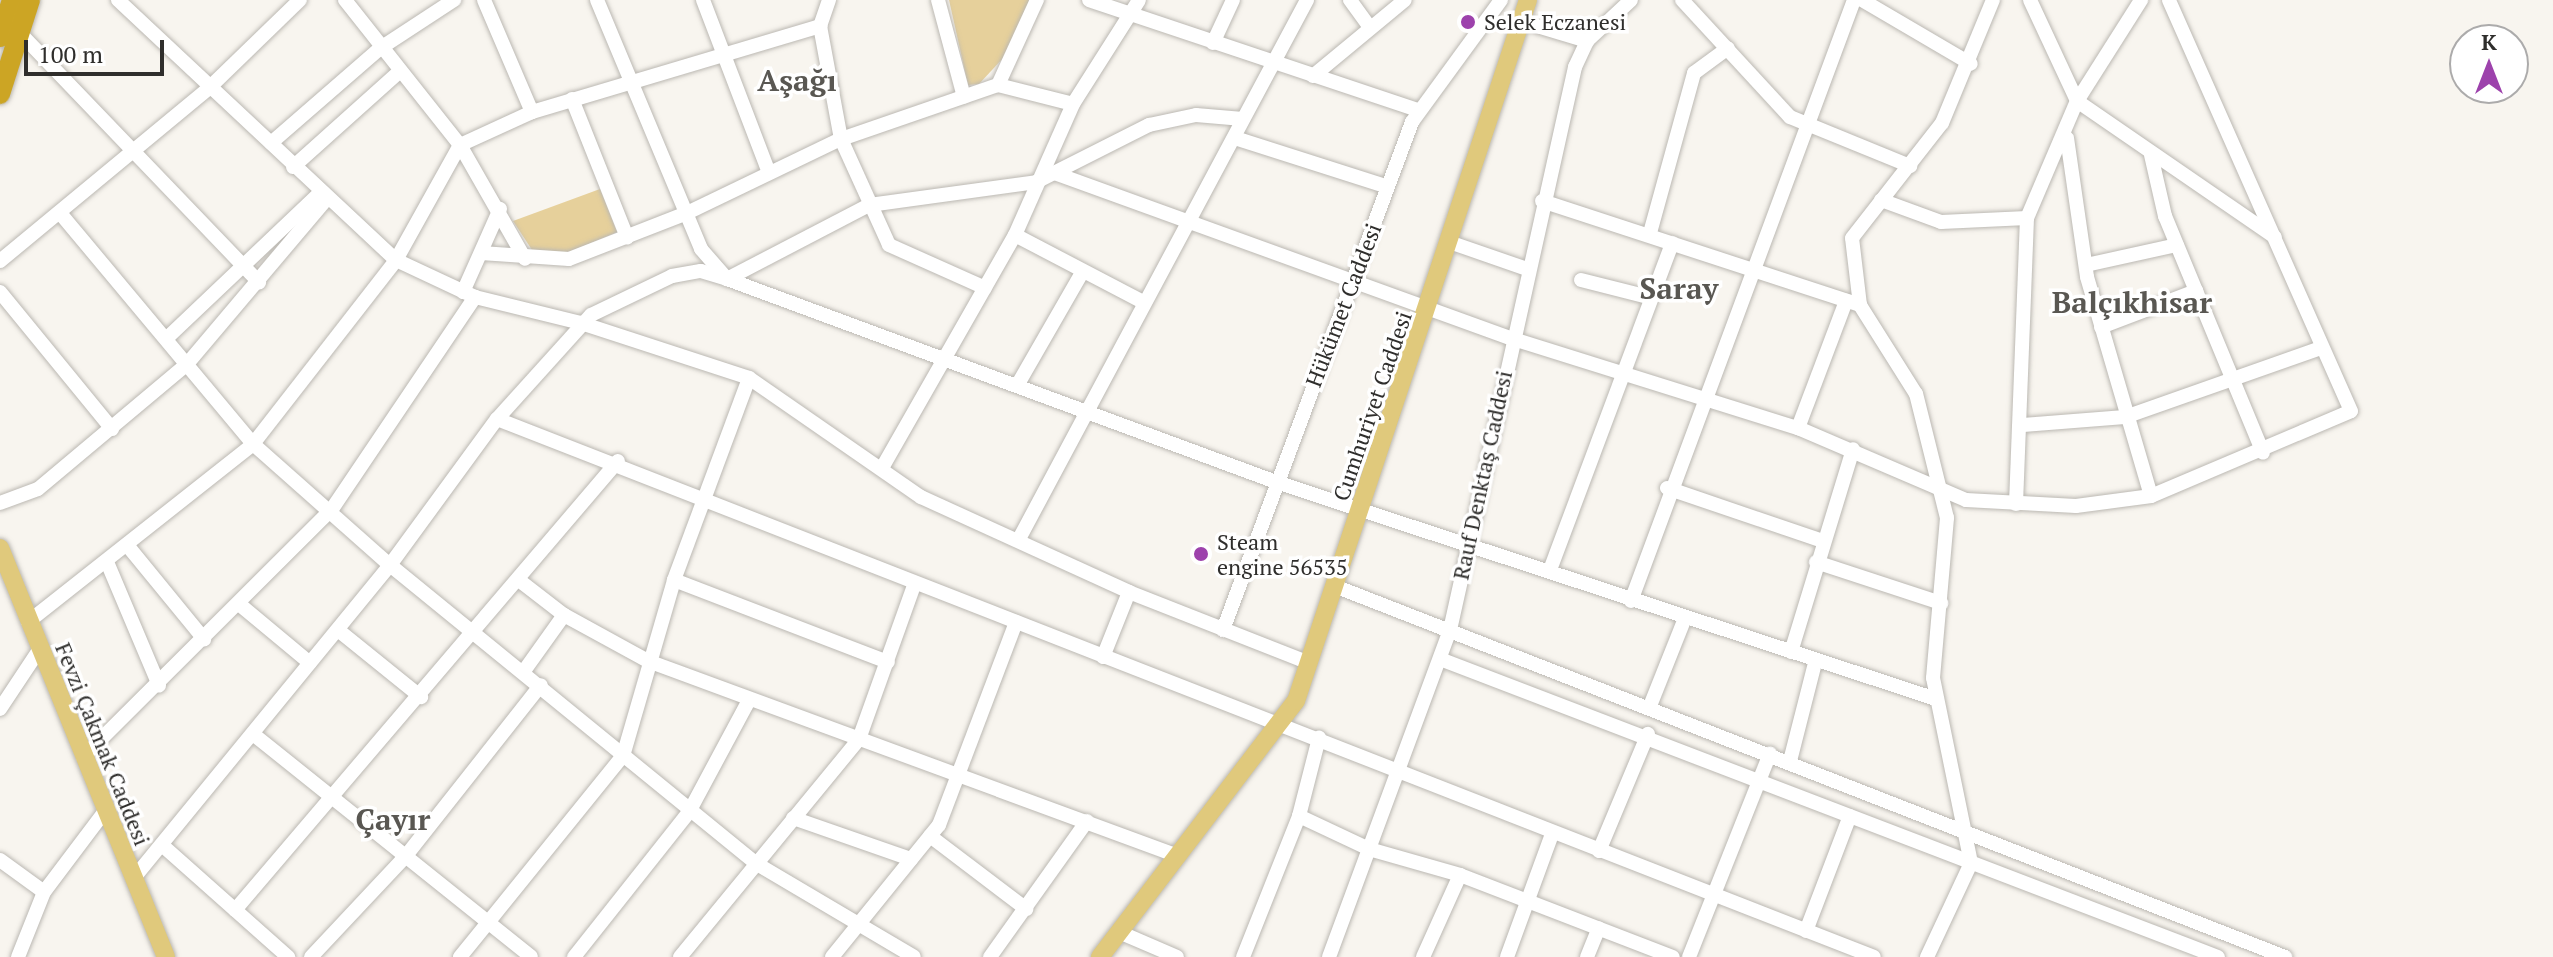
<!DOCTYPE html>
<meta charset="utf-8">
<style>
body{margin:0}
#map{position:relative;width:2553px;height:957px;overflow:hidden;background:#f8f5ef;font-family:"PT Serif",serif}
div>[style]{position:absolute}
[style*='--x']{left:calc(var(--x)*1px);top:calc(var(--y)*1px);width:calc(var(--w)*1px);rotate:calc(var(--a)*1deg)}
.green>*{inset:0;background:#e6d09b}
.roads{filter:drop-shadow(0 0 2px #bbb8b2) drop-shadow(0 0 2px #bbb8b2)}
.minor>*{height:14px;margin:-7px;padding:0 7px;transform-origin:7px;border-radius:7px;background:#fff}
.major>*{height:18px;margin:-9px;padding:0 9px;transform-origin:9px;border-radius:9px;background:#e0c97c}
.highway>*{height:20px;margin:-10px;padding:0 10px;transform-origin:10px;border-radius:10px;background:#cca524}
.dots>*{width:22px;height:22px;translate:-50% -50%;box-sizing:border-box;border:4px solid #fff;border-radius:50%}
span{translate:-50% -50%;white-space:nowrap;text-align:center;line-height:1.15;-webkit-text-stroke:7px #fff;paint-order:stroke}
.poi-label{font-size:22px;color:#2f2e2c}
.left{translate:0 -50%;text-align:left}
.street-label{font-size:22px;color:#2f2e2c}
.district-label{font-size:30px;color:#595752;font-weight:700}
.north{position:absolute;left:2449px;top:24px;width:80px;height:80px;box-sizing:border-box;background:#fff;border:2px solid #acabab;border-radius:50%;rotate:0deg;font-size:22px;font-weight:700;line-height:32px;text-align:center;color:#2f2e2c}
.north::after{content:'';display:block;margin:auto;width:28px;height:36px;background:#9d42ac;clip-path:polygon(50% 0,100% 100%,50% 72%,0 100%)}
.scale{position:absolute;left:24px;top:40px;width:140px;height:36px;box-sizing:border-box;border:4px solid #2f2e2c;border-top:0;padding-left:10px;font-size:24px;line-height:28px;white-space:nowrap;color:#2f2e2c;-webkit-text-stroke:6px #fff;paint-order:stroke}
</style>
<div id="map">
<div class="green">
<i style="clip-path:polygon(949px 0,1031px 0,1005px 56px,979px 84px,968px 85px)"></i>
<i style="clip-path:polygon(600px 189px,617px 232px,556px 258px,534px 253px,513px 221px)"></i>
</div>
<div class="roads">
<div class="minor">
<i style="--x:118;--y:0;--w:381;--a:43.1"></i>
<i style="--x:396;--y:260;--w:87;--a:25.1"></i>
<i style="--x:475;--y:297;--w:109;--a:13.8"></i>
<i style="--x:581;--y:323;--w:177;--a:18.1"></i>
<i style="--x:749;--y:378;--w:209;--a:34.7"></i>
<i style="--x:921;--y:497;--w:229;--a:24.5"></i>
<i style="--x:1129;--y:592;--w:193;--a:21.5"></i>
<i style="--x:345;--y:0;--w:185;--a:51.6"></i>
<i style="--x:460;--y:145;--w:131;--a:60.3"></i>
<i style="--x:484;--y:0;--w:122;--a:66.8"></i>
<i style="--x:597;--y:0;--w:270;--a:67.3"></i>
<i style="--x:701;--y:249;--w:40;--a:49"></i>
<i style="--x:727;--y:279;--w:585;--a:20.29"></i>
<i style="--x:1276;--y:482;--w:695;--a:18.2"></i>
<i style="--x:703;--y:0;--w:185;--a:69.1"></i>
<i style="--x:829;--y:0;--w:28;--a:109"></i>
<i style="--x:820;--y:26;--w:115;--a:79.5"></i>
<i style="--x:841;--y:139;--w:116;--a:65.6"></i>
<i style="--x:889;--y:245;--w:105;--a:24.1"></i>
<i style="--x:938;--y:0;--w:100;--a:75"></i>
<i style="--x:1089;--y:0;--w:347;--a:18.5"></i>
<i style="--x:1350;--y:0;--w:34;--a:54"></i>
<i style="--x:1682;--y:0;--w:159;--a:47.3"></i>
<i style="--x:1790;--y:117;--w:130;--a:22.2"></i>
<i style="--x:1862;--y:0;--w:126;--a:30.4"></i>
<i style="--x:2030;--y:0;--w:111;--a:65"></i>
<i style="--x:2077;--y:101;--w:240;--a:34.5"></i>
<i style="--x:1524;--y:22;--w:66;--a:16.8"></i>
<i style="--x:19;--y:32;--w:347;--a:46.2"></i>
<i style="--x:1213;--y:43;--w:47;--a:-65.1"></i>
<i style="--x:1313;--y:76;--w:119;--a:-39.6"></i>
<i style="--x:998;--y:85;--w:77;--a:14.2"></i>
<i style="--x:572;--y:99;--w:149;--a:68.3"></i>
<i style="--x:2067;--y:138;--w:140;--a:81.8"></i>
<i style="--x:2087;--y:277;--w:228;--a:73.7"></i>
<i style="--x:1238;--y:139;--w:157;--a:17.7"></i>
<i style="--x:271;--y:143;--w:143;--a:-41"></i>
<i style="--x:379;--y:49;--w:90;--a:-33.2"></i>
<i style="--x:2151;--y:155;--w:63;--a:77.1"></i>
<i style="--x:2165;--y:216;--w:256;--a:67.5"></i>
<i style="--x:293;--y:167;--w:142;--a:-41.9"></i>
<i style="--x:1057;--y:174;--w:482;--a:19.9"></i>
<i style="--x:1510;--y:338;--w:302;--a:17.4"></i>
<i style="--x:1798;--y:428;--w:183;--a:23.2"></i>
<i style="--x:1966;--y:500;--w:110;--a:3.1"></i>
<i style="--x:2076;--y:506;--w:76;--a:-7.6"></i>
<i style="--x:2151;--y:496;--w:217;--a:-23"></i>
<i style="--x:2351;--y:411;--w:449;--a:-113.9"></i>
<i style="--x:1881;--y:200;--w:64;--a:20.1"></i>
<i style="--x:1941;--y:222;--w:86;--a:-2.7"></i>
<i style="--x:1542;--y:201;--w:335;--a:18.1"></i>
<i style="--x:60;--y:213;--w:301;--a:50.1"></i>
<i style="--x:253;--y:444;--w:183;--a:41.5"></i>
<i style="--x:390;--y:565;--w:473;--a:39.2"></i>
<i style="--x:757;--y:864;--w:182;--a:30.6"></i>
<i style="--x:1650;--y:233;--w:166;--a:-74.6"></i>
<i style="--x:1694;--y:73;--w:42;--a:-36.3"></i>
<i style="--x:1015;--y:235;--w:144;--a:27.6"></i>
<i style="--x:1452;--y:243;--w:79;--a:19.1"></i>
<i style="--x:481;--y:253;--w:88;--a:3.9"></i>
<i style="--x:569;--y:259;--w:127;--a:-21.3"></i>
<i style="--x:687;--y:213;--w:171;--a:-25.7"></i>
<i style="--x:841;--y:139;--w:166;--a:-19"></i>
<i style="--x:998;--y:85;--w:94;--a:-65.4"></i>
<i style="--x:0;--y:261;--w:270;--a:-39.6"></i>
<i style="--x:208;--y:89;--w:128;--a:-44.1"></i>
<i style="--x:2086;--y:265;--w:93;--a:-12.4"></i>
<i style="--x:1581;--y:280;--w:73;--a:14.2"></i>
<i style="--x:0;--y:292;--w:177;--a:50.7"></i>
<i style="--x:463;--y:292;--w:91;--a:-66"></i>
<i style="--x:2101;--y:327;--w:102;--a:-20.8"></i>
<i style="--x:167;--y:338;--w:209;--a:-43.5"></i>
<i style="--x:1018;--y:384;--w:130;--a:-60.1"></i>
<i style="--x:497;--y:419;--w:1478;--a:21.34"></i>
<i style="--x:2023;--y:425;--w:102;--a:-4.5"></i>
<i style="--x:2125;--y:417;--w:205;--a:-19.4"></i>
<i style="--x:1798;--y:428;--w:136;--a:-69.3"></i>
<i style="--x:882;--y:468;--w:268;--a:-60.3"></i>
<i style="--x:1015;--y:235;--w:143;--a:-66.1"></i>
<i style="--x:1073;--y:104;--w:123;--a:-57.6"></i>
<i style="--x:1667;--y:488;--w:165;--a:18.8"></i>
<i style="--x:0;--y:503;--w:40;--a:-20.2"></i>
<i style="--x:38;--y:489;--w:196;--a:-40"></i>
<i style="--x:188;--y:363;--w:212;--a:-49.8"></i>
<i style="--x:2016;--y:504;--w:286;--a:-87.8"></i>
<i style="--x:2027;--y:218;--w:127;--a:-66.9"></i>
<i style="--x:2077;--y:101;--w:120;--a:-57.6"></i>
<i style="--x:1019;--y:539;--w:611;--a:-61.88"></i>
<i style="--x:127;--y:545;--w:122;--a:50.7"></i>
<i style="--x:107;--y:562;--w:134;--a:67.1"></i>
<i style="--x:1816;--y:562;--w:132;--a:18.2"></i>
<i style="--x:1550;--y:570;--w:349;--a:-69.5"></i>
<i style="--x:674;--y:580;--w:229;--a:21"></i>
<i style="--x:520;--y:581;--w:56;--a:37.7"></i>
<i style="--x:564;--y:615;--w:96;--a:28.7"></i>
<i style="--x:648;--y:661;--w:565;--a:20.2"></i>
<i style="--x:1337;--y:587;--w:1018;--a:21.32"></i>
<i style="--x:1631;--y:601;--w:641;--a:-69.64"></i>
<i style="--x:239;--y:604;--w:92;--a:39.7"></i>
<i style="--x:28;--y:622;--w:287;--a:-38.3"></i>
<i style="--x:253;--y:444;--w:233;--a:-52.1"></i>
<i style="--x:396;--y:260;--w:132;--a:-60.9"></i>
<i style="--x:460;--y:145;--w:79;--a:-24.6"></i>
<i style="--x:532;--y:112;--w:301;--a:-16.6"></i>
<i style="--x:338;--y:630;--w:107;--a:38.9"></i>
<i style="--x:1223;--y:630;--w:542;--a:-69.59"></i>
<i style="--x:1412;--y:122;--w:151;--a:-53.9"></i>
<i style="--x:1791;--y:652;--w:212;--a:-73"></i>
<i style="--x:1103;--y:657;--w:70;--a:-68.2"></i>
<i style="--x:1440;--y:659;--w:833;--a:20.96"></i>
<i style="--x:524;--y:671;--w:69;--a:-54.5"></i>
<i style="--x:1650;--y:706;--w:95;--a:-68.3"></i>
<i style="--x:0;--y:709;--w:71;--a:-56.5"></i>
<i style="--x:253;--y:734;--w:356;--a:38.7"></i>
<i style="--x:83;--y:757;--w:351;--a:-44.9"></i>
<i style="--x:332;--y:509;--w:256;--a:-56"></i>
<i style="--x:1790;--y:761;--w:101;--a:-75.7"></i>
<i style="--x:1299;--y:816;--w:77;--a:25.2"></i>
<i style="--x:1369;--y:849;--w:95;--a:15.9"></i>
<i style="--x:1460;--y:875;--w:228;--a:21.1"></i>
<i style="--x:793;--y:818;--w:125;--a:19.2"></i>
<i style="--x:930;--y:836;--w:121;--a:37.2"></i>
<i style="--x:162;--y:845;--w:169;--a:41.6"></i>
<i style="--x:1599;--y:851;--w:127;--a:-67.3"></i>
<i style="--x:0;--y:860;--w:54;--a:36"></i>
<i style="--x:133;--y:879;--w:406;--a:-50.7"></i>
<i style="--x:390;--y:565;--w:181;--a:-53.8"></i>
<i style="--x:497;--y:419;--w:140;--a:-47.9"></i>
<i style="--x:591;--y:315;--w:90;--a:-25.7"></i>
<i style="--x:672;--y:276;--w:29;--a:-10"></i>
<i style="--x:701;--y:271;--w:27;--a:17"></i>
<i style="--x:727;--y:279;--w:160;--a:-27.5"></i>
<i style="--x:869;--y:205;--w:169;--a:-7.8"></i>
<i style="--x:1036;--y:182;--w:127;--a:-26.8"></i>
<i style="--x:1149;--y:125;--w:48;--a:-12"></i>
<i style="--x:1196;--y:115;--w:47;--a:4.9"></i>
<i style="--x:235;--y:910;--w:590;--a:-49.54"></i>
<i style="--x:1806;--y:931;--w:123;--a:-69.1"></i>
<i style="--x:1119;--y:932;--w:63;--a:23.3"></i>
<i style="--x:18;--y:957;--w:70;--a:-68.2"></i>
<i style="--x:44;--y:892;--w:101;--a:-53"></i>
<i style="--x:311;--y:957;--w:137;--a:-46.8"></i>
<i style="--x:405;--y:857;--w:219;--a:-51.7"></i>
<i style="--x:460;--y:957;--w:259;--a:-51"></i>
<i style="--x:623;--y:756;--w:183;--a:-73.8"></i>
<i style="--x:674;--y:580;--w:215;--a:-69.6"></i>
<i style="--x:574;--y:957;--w:185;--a:-51.6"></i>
<i style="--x:689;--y:812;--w:127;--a:-61.8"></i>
<i style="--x:680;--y:957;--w:282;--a:-50.6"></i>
<i style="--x:859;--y:739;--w:164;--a:-70.3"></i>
<i style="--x:832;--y:957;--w:170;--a:-51"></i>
<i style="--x:939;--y:825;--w:217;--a:-69.2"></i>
<i style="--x:990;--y:957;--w:167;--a:-54.5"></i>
<i style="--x:1243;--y:957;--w:152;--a:-68.3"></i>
<i style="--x:1299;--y:816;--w:81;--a:-75.6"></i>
<i style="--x:1329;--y:957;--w:349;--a:-69.7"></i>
<i style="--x:1450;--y:630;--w:577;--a:-77.48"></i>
<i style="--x:1575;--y:67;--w:29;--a:-65"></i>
<i style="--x:1587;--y:41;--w:60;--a:-43"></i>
<i style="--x:1423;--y:957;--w:90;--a:-65.7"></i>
<i style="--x:1507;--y:957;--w:131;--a:-69.9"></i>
<i style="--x:1587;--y:957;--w:31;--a:-68"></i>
<i style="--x:1689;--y:957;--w:219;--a:-68.3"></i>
<i style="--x:1927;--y:957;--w:104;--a:-64.9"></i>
<i style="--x:1971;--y:863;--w:189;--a:-101.6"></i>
<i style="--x:1933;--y:678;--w:161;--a:-85"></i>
<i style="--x:1947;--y:518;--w:128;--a:-104"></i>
<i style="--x:1916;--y:394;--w:105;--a:-122.2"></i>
<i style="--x:1860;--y:305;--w:67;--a:-96.8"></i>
<i style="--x:1852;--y:238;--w:146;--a:-52"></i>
<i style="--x:1942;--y:123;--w:133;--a:-67.5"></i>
</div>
<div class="major">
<i style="--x:0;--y:548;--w:441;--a:67.9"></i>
<i style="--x:1100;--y:957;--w:322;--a:-52.6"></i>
<i style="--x:1296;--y:701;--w:738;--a:-71.69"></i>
</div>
<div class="highway">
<i style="--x:0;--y:37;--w:39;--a:-72"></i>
<i style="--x:0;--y:94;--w:99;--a:-72.3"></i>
</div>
</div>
<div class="dots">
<i style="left:1468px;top:22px;background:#9d42ac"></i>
<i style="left:1201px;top:554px;background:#9d42ac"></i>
</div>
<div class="poi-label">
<span class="left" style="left:1484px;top:22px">Selek Eczanesi</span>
<span class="left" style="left:1217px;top:554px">Steam<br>engine 56535</span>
</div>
<div class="street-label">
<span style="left:1343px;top:305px;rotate:-69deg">Hükümet Caddesi</span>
<span style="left:1372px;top:406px;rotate:-71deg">Cumhuriyet Caddesi</span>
<span style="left:1482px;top:475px;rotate:-78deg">Rauf Denktaş Caddesi</span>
<span style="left:103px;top:744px;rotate:68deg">Fevzi Çakmak Caddesi</span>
</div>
<div class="district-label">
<span style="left:797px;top:80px">Aşağı</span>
<span style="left:1679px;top:288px">Saray</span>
<span style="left:2132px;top:302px">Balçıkhisar</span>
<span style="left:393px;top:819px">Çayır</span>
</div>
<div class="north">K</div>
<div class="scale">100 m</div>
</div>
